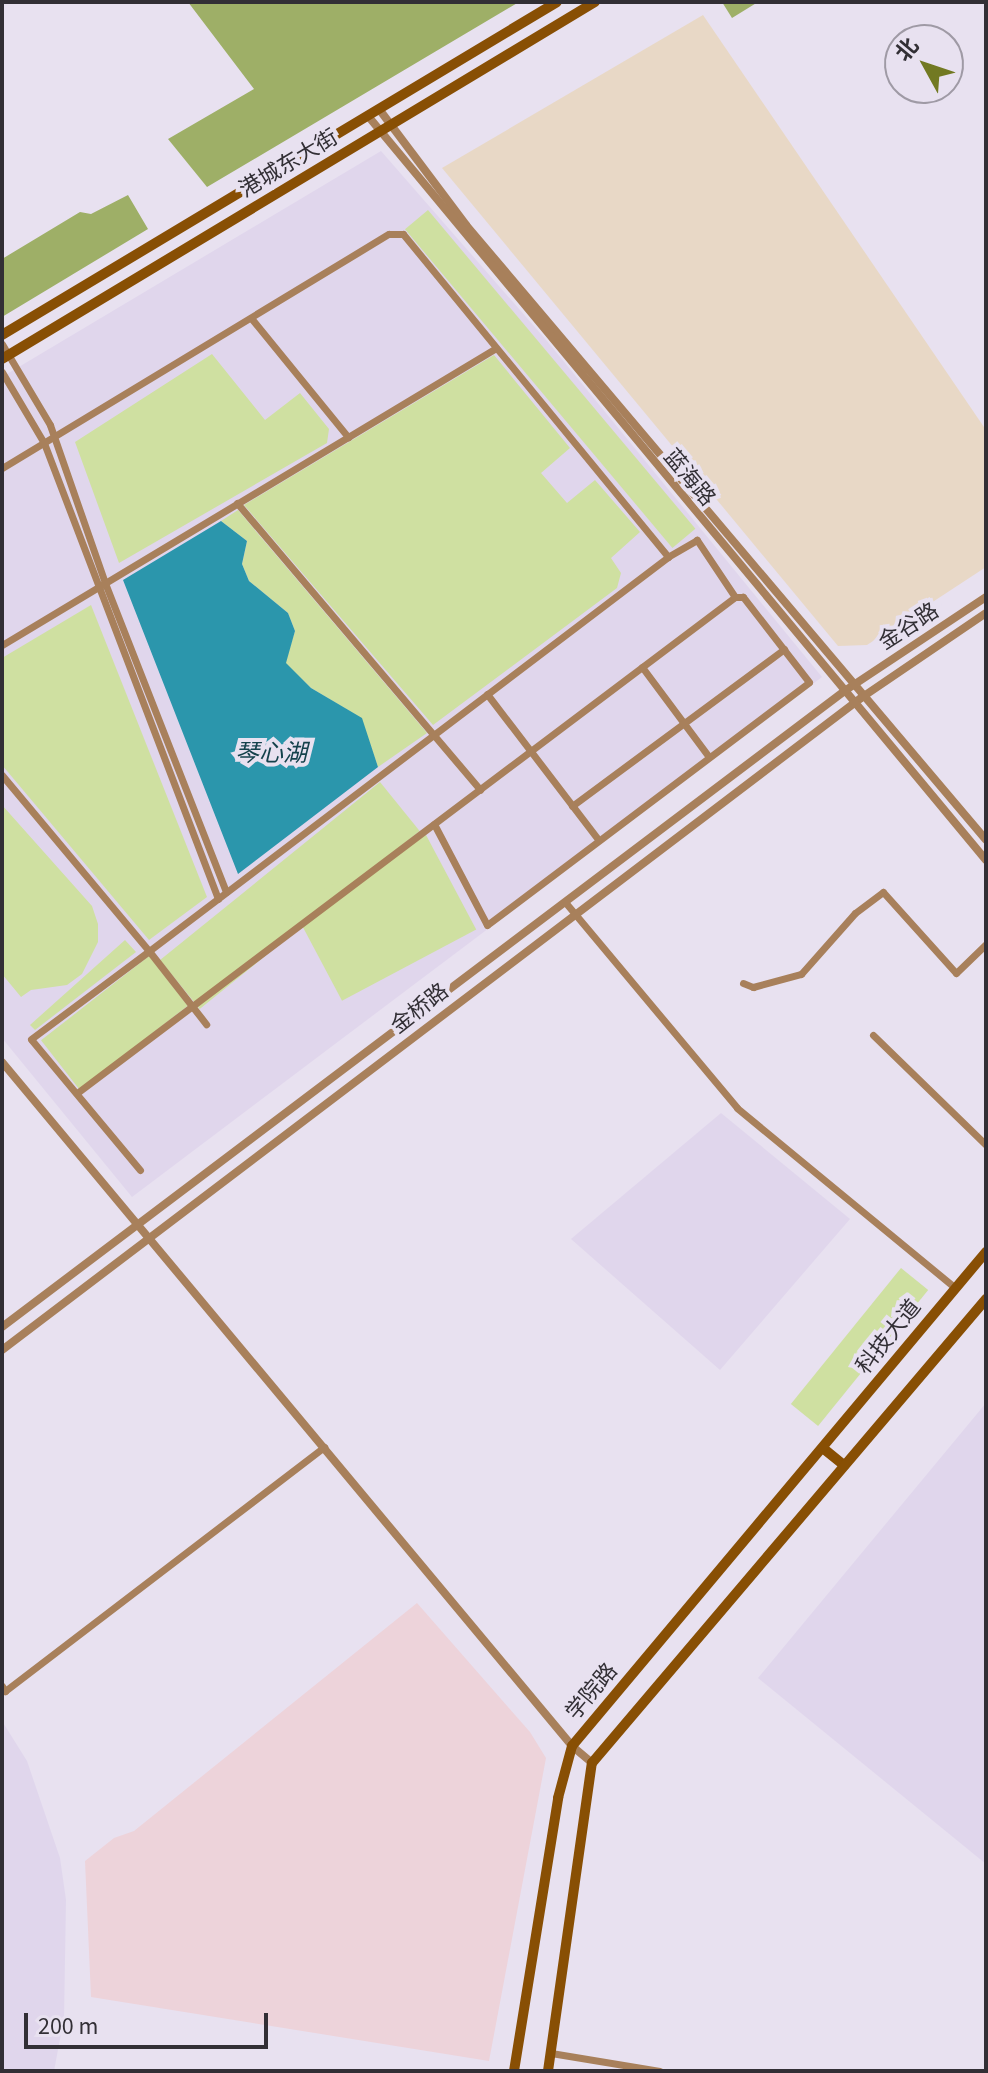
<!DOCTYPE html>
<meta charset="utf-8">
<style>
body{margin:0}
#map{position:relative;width:988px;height:2073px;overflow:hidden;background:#e8e1f0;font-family:"Source Sans 3","Noto Sans SC",sans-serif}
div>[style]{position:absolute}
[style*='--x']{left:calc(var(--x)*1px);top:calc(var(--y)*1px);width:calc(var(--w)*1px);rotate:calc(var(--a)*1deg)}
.built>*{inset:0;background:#e0d6ec}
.industrial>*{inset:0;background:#e8d8c6}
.medical>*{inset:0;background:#edd3da}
.green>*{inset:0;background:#cfe0a1;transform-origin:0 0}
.forest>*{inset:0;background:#9eaf67}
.water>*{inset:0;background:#2b96ac}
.minor>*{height:7px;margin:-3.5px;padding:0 3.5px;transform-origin:3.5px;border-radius:3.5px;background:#a8805b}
.tertiary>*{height:8px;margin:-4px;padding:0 4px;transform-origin:4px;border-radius:4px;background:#a8805b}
.secondary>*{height:10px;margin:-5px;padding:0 5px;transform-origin:5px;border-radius:5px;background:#884f04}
span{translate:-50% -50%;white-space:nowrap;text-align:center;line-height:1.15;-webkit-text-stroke:8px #e8e1f0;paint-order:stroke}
.street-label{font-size:22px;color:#322f35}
.water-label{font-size:24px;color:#15424c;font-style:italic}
.frame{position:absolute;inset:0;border:4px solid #322f35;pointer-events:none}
.north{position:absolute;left:884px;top:24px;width:80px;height:80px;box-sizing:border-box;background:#e8e1f0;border:2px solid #9f9aa5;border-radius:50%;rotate:310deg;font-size:22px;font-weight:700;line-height:32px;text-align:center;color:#322f35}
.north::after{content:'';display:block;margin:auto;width:28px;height:36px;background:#727922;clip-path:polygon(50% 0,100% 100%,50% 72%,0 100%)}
.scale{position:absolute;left:24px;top:2013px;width:244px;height:36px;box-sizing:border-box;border:4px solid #322f35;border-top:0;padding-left:10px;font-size:24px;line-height:28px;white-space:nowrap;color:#322f35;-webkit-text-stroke:6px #e8e1f0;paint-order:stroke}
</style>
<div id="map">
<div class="built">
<i style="clip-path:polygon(381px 151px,547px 341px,822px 677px,132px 1197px,2px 1038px,2px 377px)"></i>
<i style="clip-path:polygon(721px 1113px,850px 1219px,720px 1370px,571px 1239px)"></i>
<i style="clip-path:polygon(986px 1403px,986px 1864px,758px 1678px)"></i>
<i style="clip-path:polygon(2px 1721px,27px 1761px,60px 1858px,66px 1900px,64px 2018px,54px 2071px,2px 2071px)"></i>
</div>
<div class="industrial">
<i style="clip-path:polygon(703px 15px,986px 430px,986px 567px,867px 645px,838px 646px,442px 168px)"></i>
</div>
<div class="medical">
<i style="clip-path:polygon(417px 1603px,530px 1732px,546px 1758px,489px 2061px,91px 1997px,85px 1861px,114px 1838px,134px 1831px)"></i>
</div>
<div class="green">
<i style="left:428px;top:210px;width:416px;height:30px;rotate:50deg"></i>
<i style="clip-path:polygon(212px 354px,265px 420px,300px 393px,329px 429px,327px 443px,119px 563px,75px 442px)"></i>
<i style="clip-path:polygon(494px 355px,570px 448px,541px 473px,567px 503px,595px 480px,640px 532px,611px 558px,621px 573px,617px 588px,433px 725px,244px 505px)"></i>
<i style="clip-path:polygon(238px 510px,427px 733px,378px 767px,361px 718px,311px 688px,285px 663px,295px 631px,288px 613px,249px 581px,242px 564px,247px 541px,221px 521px)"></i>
<i style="clip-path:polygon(91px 605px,207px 897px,149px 940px,2px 765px,2px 658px)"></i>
<i style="left:380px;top:782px;width:63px;height:283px;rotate:51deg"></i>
<i style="clip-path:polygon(2px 805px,92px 906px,98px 924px,98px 942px,82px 974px,67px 985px,31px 990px,21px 997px,2px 974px)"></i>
<i style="left:426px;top:835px;width:107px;height:152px;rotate:62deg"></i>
<i style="clip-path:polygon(125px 940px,136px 952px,35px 1030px,30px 1025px)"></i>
<i style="left:149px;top:956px;width:63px;height:137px;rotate:52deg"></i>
<i style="left:901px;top:1268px;width:35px;height:175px;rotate:39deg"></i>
</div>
<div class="forest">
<i style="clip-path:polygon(188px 2px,519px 2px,207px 187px,168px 139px,254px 89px)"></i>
<i style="clip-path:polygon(722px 2px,758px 2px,732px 18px)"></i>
<i style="clip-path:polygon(128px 195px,148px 229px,2px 317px,2px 259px,80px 212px,91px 214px)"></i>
</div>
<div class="water">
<i style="clip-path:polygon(221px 521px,247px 541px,242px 564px,249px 581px,288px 613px,295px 631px,286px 663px,311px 688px,362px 718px,378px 767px,238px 874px,123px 580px)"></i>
</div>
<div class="minor">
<i style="--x:251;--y:318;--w:154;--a:50.8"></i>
<i style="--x:2;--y:344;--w:94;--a:59.3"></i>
<i style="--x:50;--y:425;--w:167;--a:70.8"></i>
<i style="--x:105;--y:583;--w:332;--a:68.6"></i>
<i style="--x:2;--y:372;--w:82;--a:59.4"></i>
<i style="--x:44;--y:443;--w:488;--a:69.1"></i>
<i style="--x:2;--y:468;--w:452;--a:-31.2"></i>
<i style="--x:389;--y:234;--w:14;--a:0"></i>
<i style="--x:403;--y:234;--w:418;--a:50.6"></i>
<i style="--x:668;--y:557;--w:652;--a:142.8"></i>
<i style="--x:149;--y:951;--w:229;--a:-129.9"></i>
<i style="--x:237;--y:503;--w:376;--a:49.7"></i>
<i style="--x:2;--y:645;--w:576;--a:-31.01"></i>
<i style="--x:642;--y:667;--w:112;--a:53.3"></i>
<i style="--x:487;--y:694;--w:181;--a:52.6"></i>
<i style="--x:572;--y:806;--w:264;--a:-36.5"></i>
<i style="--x:434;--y:824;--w:114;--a:62.3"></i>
<i style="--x:487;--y:925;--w:403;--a:-37"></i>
<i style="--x:809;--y:682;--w:108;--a:-127.8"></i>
<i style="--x:743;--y:597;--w:8;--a:180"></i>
<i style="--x:565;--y:902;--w:268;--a:50.1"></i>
<i style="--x:737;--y:1108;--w:283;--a:39.5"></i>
<i style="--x:743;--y:983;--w:11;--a:22"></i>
<i style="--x:753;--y:987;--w:50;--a:-15.2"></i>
<i style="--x:801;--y:974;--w:81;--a:-48.5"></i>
<i style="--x:855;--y:913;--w:35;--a:-37"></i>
<i style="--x:883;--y:892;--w:109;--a:48"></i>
<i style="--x:956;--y:973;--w:42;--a:-44"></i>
<i style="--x:873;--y:1035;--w:158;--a:44.2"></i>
<i style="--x:77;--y:1093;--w:824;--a:-37.01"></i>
<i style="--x:735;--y:597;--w:69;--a:-123.7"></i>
<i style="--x:697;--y:540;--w:34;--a:150"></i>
<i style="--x:140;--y:1170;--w:170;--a:-129.8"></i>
<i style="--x:31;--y:1039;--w:147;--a:-36.7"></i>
<i style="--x:149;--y:951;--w:93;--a:52"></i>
<i style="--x:2;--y:1686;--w:6;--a:59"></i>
<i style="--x:5;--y:1691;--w:402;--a:-37.4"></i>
<i style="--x:551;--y:2053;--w:110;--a:9.4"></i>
</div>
<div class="tertiary">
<i style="--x:379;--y:109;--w:145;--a:53.1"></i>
<i style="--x:466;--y:225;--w:805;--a:49.78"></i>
<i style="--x:368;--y:116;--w:967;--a:50.29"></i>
<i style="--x:2;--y:1062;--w:890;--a:50.19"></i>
<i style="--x:572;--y:1746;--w:26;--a:40"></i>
<i style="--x:2;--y:1327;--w:1054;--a:-37.05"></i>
<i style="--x:843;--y:692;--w:172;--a:-33.6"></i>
<i style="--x:2;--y:1350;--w:1078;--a:-37.2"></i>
<i style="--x:861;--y:698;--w:151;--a:-34.2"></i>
</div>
<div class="secondary">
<i style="--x:2;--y:335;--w:647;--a:-30.96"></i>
<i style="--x:2;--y:359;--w:692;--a:-31.05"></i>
<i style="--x:824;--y:1449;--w:26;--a:39"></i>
<i style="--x:514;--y:2071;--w:277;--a:-80.8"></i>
<i style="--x:558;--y:1798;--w:54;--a:-74.9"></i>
<i style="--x:572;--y:1746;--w:645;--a:-50.04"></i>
<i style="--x:548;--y:2071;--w:311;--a:-81.9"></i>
<i style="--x:592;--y:1763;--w:609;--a:-49.66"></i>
</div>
<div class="street-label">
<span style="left:289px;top:164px;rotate:-31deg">港城东大街</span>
<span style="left:689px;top:478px;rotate:50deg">蓝海路</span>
<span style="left:909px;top:627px;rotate:-33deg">金谷路</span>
<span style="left:420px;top:1009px;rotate:-38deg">金桥路</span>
<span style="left:889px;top:1337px;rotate:-51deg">科技大道</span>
<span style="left:592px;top:1692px;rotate:-50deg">学院路</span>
</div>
<div class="water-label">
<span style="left:271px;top:754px">琴心湖</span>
</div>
<div class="frame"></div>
<div class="north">北</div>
<div class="scale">200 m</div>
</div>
